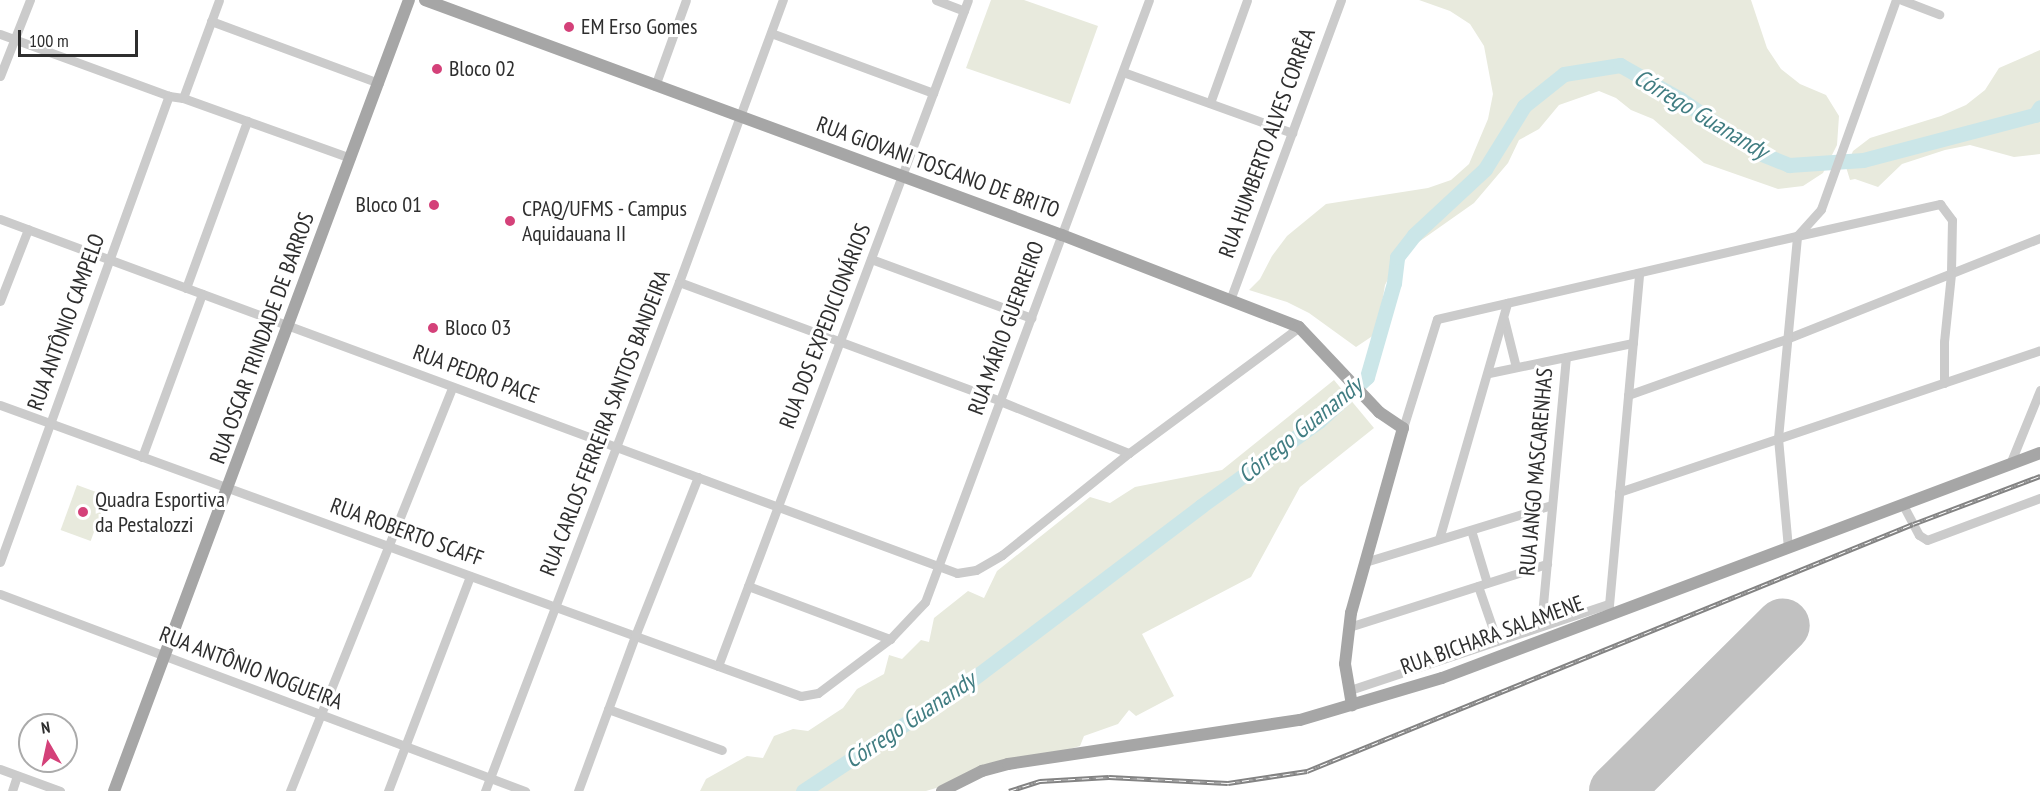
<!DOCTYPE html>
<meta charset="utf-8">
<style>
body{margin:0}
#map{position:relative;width:2040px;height:791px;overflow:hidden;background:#fff;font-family:"PT Sans Narrow",sans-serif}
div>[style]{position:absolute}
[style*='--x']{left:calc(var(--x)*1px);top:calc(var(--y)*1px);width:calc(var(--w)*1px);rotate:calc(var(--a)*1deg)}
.green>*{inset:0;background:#e8eadd;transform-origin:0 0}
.river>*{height:15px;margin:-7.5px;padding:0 7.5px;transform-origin:7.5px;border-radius:7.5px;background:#cbe6e8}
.runway>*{height:54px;margin:-27px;padding:0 27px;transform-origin:27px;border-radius:27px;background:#c1c1c1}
.minor>*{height:9px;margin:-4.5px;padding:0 4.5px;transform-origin:4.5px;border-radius:4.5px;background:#cbcbcb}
.major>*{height:12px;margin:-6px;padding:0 6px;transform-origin:6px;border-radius:6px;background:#a6a6a6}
.rail>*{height:4.5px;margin-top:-2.25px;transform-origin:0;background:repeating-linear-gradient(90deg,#fff 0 7px,#838383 0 14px);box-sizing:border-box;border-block:2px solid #838383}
.dots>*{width:16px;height:16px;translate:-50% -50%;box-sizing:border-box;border:3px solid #fff;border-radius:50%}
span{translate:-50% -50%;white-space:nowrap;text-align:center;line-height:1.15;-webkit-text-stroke:6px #fff;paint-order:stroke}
.poi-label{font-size:22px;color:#2e2e2e}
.left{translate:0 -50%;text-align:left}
.right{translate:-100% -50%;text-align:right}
.street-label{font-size:22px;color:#2e2e2e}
.water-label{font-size:24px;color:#417d82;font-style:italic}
.north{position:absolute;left:18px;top:713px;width:60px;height:60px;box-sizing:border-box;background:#fff;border:2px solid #ababab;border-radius:50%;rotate:351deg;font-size:16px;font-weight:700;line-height:24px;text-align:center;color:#2e2e2e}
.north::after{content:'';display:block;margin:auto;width:21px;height:27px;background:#d44179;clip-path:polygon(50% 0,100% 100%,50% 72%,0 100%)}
.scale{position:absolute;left:18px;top:30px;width:120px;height:27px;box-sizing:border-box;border:3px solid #2e2e2e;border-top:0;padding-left:8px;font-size:18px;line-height:21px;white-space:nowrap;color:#2e2e2e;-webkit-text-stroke:4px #fff;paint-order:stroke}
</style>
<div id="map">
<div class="green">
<i style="clip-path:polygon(991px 0,1024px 0,1098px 26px,1070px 104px,966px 68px)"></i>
<i style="clip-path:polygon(1419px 0,1751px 0,1767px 48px,1781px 69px,1800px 84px,1826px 95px,1839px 116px,1837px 145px,1823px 173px,1803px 186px,1778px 189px,1704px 163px,1653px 119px,1631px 110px,1616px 98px,1599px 91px,1559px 105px,1539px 129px,1519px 140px,1508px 163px,1474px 203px,1413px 246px,1396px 264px,1385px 285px,1377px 333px,1356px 347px,1309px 313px,1287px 302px,1249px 290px,1260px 279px,1272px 256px,1287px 236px,1326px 204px,1428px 188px,1451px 180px,1469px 164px,1488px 119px,1493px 94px,1484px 46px,1470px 24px,1450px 11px)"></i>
<i style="clip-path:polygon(2040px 50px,2040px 154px,2014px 157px,1970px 145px,1945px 150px,1902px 164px,1878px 187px,1855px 179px,1850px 180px,1846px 167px,1853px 151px,1870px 138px,1941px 116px,1966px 105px,1985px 90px,1999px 68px)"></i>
<i style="clip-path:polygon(1334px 380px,1374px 428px,1300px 487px,1251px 577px,1142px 634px,1174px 696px,1136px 716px,1129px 710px,1118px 724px,1084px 736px,1080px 746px,926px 791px,700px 791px,706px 779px,747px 756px,763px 758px,774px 736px,793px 729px,808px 731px,843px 708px,857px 689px,884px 674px,889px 655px,902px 659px,921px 640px,929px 642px,934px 618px,968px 591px,984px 598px,997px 571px,1090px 497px,1110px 503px,1135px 487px,1222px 470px)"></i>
<i style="left:77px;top:485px;width:32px;height:48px;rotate:20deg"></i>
</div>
<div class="river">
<i style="--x:803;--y:791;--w:200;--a:-33.4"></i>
<i style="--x:970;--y:681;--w:290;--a:-37.1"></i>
<i style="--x:1201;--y:506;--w:145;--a:-35.8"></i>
<i style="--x:1319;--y:421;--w:65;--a:-42.5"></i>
<i style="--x:1367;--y:377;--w:98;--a:-74"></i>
<i style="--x:1394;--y:283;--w:26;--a:-83"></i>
<i style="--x:1397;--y:257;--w:28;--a:-52"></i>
<i style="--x:1414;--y:235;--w:97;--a:-42.9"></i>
<i style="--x:1485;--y:169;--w:74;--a:-58.2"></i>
<i style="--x:1524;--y:106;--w:51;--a:-38.7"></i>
<i style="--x:1564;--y:74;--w:57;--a:-9.1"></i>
<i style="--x:1620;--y:65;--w:69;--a:29.5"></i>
<i style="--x:1680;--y:99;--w:93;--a:34.5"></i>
<i style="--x:1757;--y:152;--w:35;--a:22"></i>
<i style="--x:1789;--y:165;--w:74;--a:-3.9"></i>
<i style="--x:1863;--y:160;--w:178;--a:-14.7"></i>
<i style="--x:2035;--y:115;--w:9;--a:-58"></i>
</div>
<div class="runway">
<i style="--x:1616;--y:791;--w:235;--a:-44.8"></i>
</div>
<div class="minor">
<i style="--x:936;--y:0;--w:30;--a:21"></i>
<i style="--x:1902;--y:0;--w:40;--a:21"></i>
<i style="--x:211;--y:21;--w:179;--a:20.3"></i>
<i style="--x:771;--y:33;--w:173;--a:20.3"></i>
<i style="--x:0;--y:34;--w:180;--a:20.1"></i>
<i style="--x:169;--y:96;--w:14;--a:8"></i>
<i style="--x:183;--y:98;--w:178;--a:19.7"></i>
<i style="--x:1123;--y:72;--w:180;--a:19.8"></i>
<i style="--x:0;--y:76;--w:82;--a:-68.5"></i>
<i style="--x:655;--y:86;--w:91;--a:-70.2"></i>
<i style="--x:183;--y:98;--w:104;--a:-69.8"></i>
<i style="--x:1210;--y:103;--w:109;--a:-70.2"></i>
<i style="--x:0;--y:219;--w:1020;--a:20.3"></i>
<i style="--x:957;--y:573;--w:19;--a:-9"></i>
<i style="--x:976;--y:570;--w:30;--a:-30"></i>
<i style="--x:1002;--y:555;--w:163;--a:-38.8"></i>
<i style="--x:1129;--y:453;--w:212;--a:-36.5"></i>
<i style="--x:871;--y:259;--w:171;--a:20.2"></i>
<i style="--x:679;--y:282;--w:342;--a:20.3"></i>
<i style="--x:1000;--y:401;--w:139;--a:22"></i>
<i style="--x:186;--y:288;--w:178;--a:-69.9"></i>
<i style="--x:1230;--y:300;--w:320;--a:-69.7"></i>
<i style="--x:0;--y:301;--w:77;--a:-68.7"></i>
<i style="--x:1504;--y:319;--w:49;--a:76"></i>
<i style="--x:1489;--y:373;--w:147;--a:-11.8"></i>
<i style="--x:1628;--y:395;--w:168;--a:-19.5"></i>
<i style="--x:1786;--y:339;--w:273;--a:-21.7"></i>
<i style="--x:0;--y:405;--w:852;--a:19.97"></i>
<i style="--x:801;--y:696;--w:17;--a:-10"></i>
<i style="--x:818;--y:693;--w:90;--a:-36.9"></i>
<i style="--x:1403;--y:428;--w:114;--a:-72.7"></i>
<i style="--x:1437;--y:319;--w:369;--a:-13"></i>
<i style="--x:1797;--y:236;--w:36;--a:-48"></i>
<i style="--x:1821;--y:209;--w:222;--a:-70.3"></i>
<i style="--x:142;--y:457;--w:174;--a:-69.8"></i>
<i style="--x:2010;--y:464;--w:80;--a:-67.9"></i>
<i style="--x:1619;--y:492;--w:444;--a:-18.6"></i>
<i style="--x:1903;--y:505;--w:34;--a:62"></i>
<i style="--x:1919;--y:535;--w:9;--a:32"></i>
<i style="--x:1927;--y:540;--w:121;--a:-20.4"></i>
<i style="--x:1471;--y:530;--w:55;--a:73.2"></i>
<i style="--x:1439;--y:539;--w:246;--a:-73.9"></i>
<i style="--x:1788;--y:548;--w:110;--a:-95.2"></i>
<i style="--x:1778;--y:438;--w:203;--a:-84.6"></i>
<i style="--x:1797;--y:236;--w:147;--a:-12.6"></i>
<i style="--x:1940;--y:204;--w:20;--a:53"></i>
<i style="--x:1952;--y:220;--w:54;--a:91.1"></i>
<i style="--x:1951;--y:274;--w:68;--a:95.9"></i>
<i style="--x:1944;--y:342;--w:41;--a:90"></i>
<i style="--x:0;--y:562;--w:496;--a:-70.1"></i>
<i style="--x:1365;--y:562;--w:195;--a:-17"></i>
<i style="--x:748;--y:586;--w:152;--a:20.5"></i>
<i style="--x:890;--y:639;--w:51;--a:-46.6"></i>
<i style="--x:925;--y:602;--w:642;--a:-69.59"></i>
<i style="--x:1478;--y:586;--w:58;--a:70.9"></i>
<i style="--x:0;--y:594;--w:561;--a:20.57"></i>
<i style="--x:1608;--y:616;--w:344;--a:-84.8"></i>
<i style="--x:1541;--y:626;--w:270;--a:-84.7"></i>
<i style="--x:1349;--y:627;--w:208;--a:-17.7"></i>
<i style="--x:718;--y:666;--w:711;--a:-69.43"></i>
<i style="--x:1350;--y:690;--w:273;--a:-18.4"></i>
<i style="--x:608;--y:709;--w:121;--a:19.8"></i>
<i style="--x:0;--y:769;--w:64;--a:20.1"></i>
<i style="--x:12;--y:791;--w:16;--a:-72"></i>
<i style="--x:290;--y:791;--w:435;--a:-68.1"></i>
<i style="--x:388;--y:791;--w:230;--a:-69.1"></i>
<i style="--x:485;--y:791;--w:545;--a:-69.14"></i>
<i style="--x:679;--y:282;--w:301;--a:-69.8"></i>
<i style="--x:578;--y:791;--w:165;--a:-69.8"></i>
<i style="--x:635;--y:636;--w:171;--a:-68.4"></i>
</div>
<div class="major">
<i style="--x:425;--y:0;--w:679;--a:20.25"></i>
<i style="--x:1062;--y:235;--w:254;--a:21.2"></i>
<i style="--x:1299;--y:327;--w:117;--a:46.7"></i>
<i style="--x:1379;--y:412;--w:29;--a:34"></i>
<i style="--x:1403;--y:428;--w:192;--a:105.7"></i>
<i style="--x:1351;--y:613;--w:51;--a:96.7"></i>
<i style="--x:1345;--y:664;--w:42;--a:80.3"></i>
<i style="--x:114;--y:791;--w:844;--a:-69.55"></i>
<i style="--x:942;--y:791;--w:45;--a:-26.6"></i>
<i style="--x:982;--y:771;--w:27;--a:-15"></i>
<i style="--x:1008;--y:764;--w:295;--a:-8.6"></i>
<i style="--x:1300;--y:720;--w:148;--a:-16.5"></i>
<i style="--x:1442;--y:678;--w:639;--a:-20.62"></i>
</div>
<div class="rail">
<i style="--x:1009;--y:791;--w:33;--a:-18"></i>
<i style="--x:1040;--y:781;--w:69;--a:-3.3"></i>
<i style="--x:1109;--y:777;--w:119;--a:2.9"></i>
<i style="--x:1228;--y:783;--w:80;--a:-8.6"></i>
<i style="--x:1307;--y:771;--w:654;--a:-22.18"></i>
<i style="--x:1913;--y:524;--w:136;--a:-20.7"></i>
</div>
<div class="dots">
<i style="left:569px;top:27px;background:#d44179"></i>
<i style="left:437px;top:69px;background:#d44179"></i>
<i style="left:434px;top:205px;background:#d44179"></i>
<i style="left:510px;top:221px;background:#d44179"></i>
<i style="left:433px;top:328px;background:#d44179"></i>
<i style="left:83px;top:512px;background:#d44179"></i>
</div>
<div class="poi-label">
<span class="left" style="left:581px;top:27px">EM Erso Gomes</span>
<span class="left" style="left:449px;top:69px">Bloco 02</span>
<span class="right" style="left:422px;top:205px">Bloco 01</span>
<span class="left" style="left:522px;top:221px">CPAQ/UFMS - Campus<br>Aquidauana II</span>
<span class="left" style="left:445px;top:328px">Bloco 03</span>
<span class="left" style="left:95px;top:512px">Quadra Esportiva<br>da Pestalozzi</span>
</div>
<div class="street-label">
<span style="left:1267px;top:143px;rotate:-70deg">RUA HUMBERTO ALVES CORRÊA</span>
<span style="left:938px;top:167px;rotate:20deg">RUA GIOVANI TOSCANO DE BRITO</span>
<span style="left:66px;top:322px;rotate:-70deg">RUA ANTÔNIO CAMPELO</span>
<span style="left:825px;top:326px;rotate:-69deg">RUA DOS EXPEDICIONÁRIOS</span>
<span style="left:1006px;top:328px;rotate:-70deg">RUA MÁRIO GUERREIRO</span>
<span style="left:262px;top:338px;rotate:-70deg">RUA OSCAR TRINDADE DE BARROS</span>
<span style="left:476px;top:374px;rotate:20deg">RUA PEDRO PACE</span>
<span style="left:605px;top:423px;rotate:-69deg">RUA CARLOS FERREIRA SANTOS BANDEIRA</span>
<span style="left:1536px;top:472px;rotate:-85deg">RUA JANGO MASCARENHAS</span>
<span style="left:407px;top:532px;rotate:20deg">RUA ROBERTO SCAFF</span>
<span style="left:1492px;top:635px;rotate:-20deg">RUA BICHARA SALAMENE</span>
<span style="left:251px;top:668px;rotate:21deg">RUA ANTÔNIO NOGUEIRA</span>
</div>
<div class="water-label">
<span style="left:1701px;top:114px;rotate:31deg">Córrego Guanandy</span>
<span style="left:1300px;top:430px;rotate:-39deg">Córrego Guanandy</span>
<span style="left:910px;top:720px;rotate:-34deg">Córrego Guanandy</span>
</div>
<div class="north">N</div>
<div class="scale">100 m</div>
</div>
